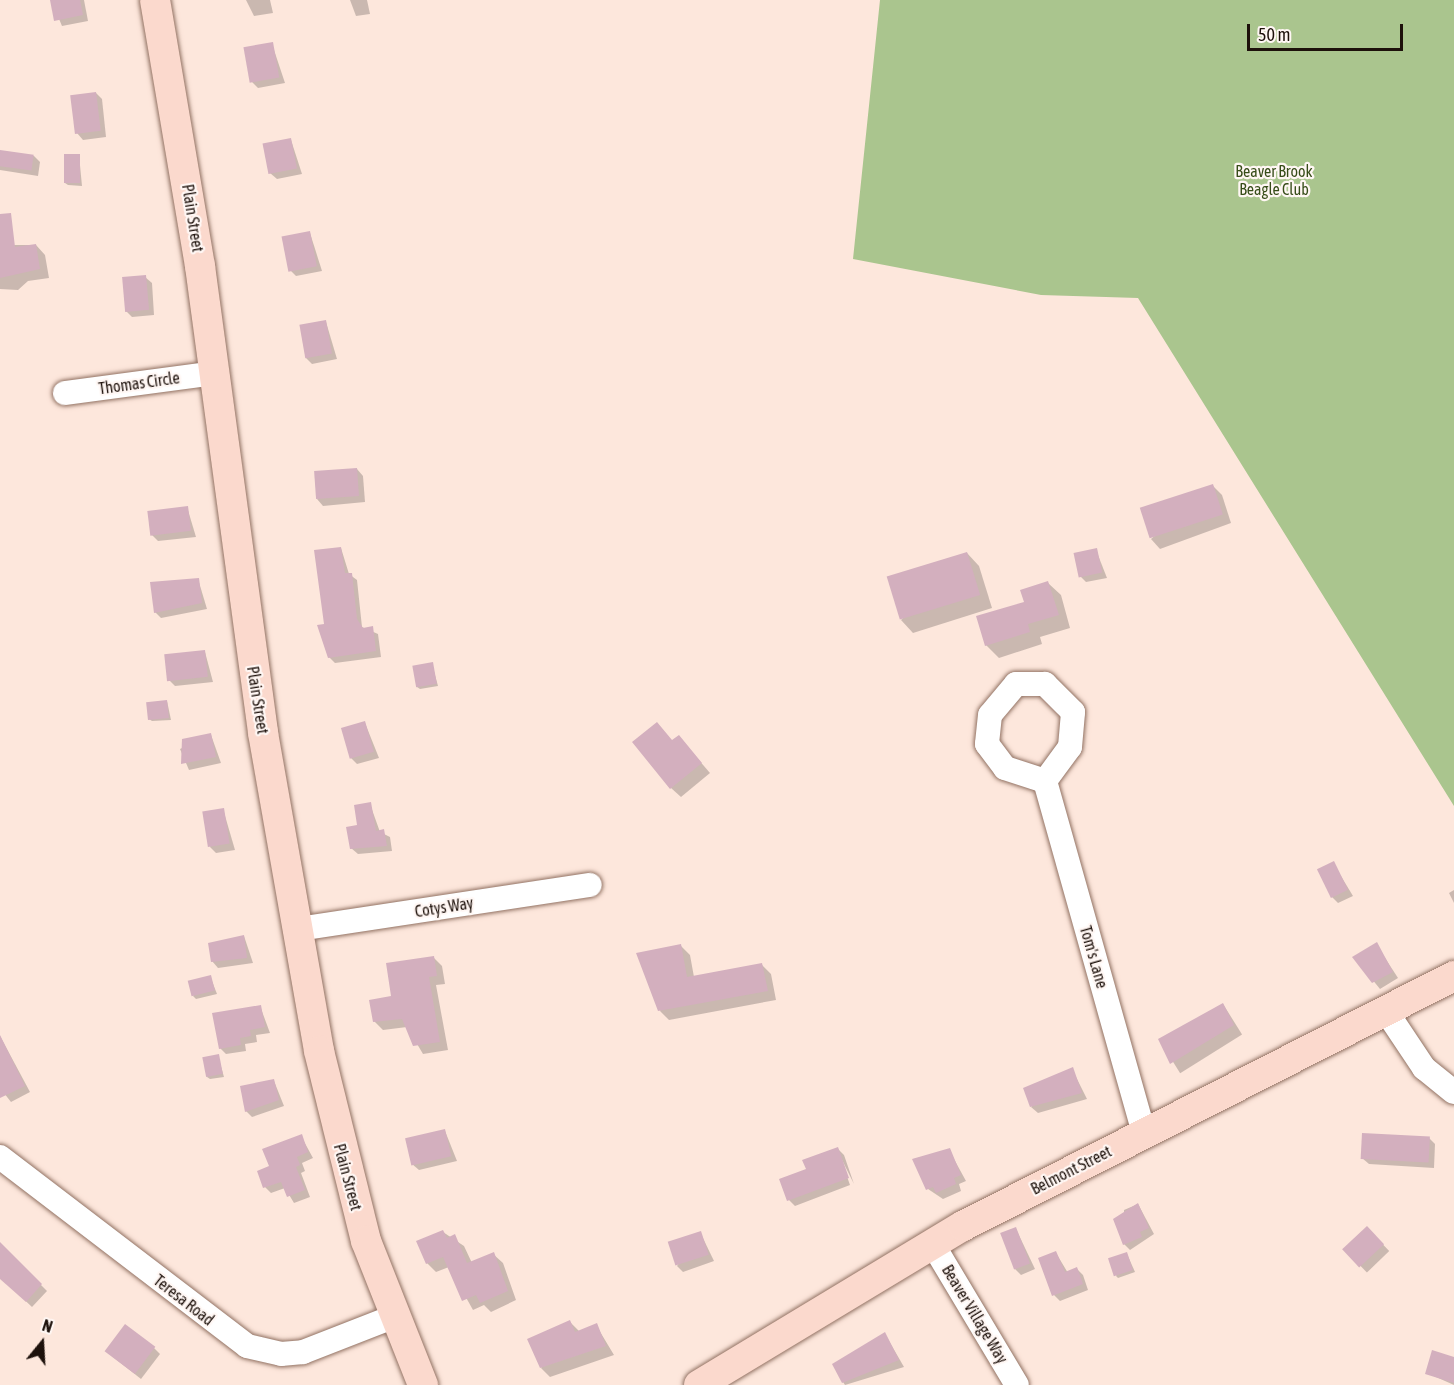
<!DOCTYPE html>
<style>
body{margin:0}
#map{position:relative;width:1454px;height:1385px;overflow:hidden;background:#fde7dc;font-family:"Asap Condensed",sans-serif}
div>[style]{position:absolute}
[style*='--x']{left:calc(var(--x)*1px);top:calc(var(--y)*1px);width:calc(var(--w)*1px);rotate:calc(var(--a)*1deg)}
.green>*{inset:0;background:#aac58e}
.shadow>*{inset:0;background:#0003;transform-origin:0 0}
.building>*{inset:0;background:#d3afbe;transform-origin:0 0}
.roads{filter:drop-shadow(0 0 2px #927263) drop-shadow(0 0 2px #927263)}
.minor>*{height:24px;margin:-12px;padding:0 12px;transform-origin:12px;border-radius:12px;background:#fff}
.major>*{height:30px;margin:-15px;padding:0 15px;transform-origin:15px;border-radius:15px;background:#fbd9cd}
span{translate:-50% -50%;white-space:nowrap;text-align:center;line-height:1.15;-webkit-text-stroke:4.5px #fff7f4;paint-order:stroke}
.park-label{font-size:16px;color:#374d19}
.street-label{font-size:16px;color:#1d110b}
.north{position:absolute;left:12px;top:1313px;width:60px;height:60px;-webkit-text-stroke:4px #fff7f4;paint-order:stroke;rotate:18deg;font-size:16px;font-weight:700;line-height:24px;text-align:center;color:#1d110b}
.north::after{content:'';display:block;margin:auto;width:21px;height:27px;background:#1d110b;clip-path:polygon(50% 0,100% 100%,50% 72%,0 100%)}
.scale{position:absolute;left:1247px;top:24px;width:156px;height:27px;box-sizing:border-box;border:3px solid #1d110b;border-top:0;padding-left:8px;font-size:18px;line-height:21px;white-space:nowrap;color:#1d110b;-webkit-text-stroke:4px #fff7f4;paint-order:stroke}
</style>
<div id="map">
<div class="green">
<i style="clip-path:polygon(880px 0,1454px 0,1454px 806px,1138px 298px,1041px 295px,853px 259px)"></i>
</div>
<div class="shadow">
<i style="clip-path:polygon(51px 0,84px 0,88px 21px,62px 26px)"></i>
<i style="clip-path:polygon(246px 0,270px 0,273px 13px,254px 16px)"></i>
<i style="clip-path:polygon(350px 0,367px 0,370px 14px,356px 16px)"></i>
<i style="clip-path:polygon(272px 44px,285px 83px,258px 88px,252px 82px)"></i>
<i style="clip-path:polygon(96px 93px,102px 99px,106px 137px,83px 140px,77px 133px)"></i>
<i style="clip-path:polygon(291px 140px,302px 174px,277px 179px,270px 173px)"></i>
<i style="clip-path:polygon(0 151px,34px 156px,40px 162px,38px 176px,0 170px)"></i>
<i style="clip-path:polygon(79px 155px,82px 186px,68px 185px,65px 183px)"></i>
<i style="clip-path:polygon(310px 233px,322px 271px,296px 276px,290px 270px)"></i>
<i style="clip-path:polygon(0 245px,36px 245px,45px 255px,49px 278px,28px 281px,18px 290px,0 289px)"></i>
<i style="clip-path:polygon(145px 277px,152px 283px,154px 315px,132px 317px,126px 311px)"></i>
<i style="clip-path:polygon(326px 322px,337px 359px,312px 364px,306px 358px)"></i>
<i style="clip-path:polygon(357px 469px,363px 476px,365px 502px,323px 506px,317px 499px)"></i>
<i style="clip-path:polygon(1213px 486px,1222px 495px,1231px 523px,1160px 549px,1151px 539px)"></i>
<i style="clip-path:polygon(187px 507px,196px 537px,158px 541px,152px 535px)"></i>
<i style="clip-path:polygon(341px 548px,349px 574px,357px 580px,362px 627px,378px 634px,381px 657px,335px 663px,329px 657px,326px 625px)"></i>
<i style="clip-path:polygon(1096px 550px,1107px 578px,1086px 582px,1080px 576px)"></i>
<i style="clip-path:polygon(967px 553px,979px 566px,992px 608px,913px 633px,901px 620px)"></i>
<i style="clip-path:polygon(198px 579px,207px 609px,161px 618px,155px 612px)"></i>
<i style="clip-path:polygon(1048px 583px,1061px 595px,1070px 628px,1040px 637px,1042px 644px,999px 658px,986px 645px)"></i>
<i style="clip-path:polygon(205px 652px,213px 682px,175px 686px,169px 680px)"></i>
<i style="clip-path:polygon(432px 664px,438px 686px,420px 689px,417px 687px)"></i>
<i style="clip-path:polygon(167px 701px,171px 720px,152px 721px,149px 719px)"></i>
<i style="clip-path:polygon(365px 723px,379px 758px,357px 764px,351px 758px)"></i>
<i style="clip-path:polygon(211px 735px,221px 763px,189px 770px,180px 749px)"></i>
<i style="clip-path:polygon(679px 737px,710px 773px,681px 797px,671px 788px,673px 742px)"></i>
<i style="clip-path:polygon(370px 804px,380px 832px,390px 837px,392px 851px,358px 854px,351px 848px)"></i>
<i style="clip-path:polygon(223px 809px,235px 850px,216px 853px,210px 847px)"></i>
<i style="clip-path:polygon(1333px 863px,1353px 896px,1338px 903px,1332px 897px)"></i>
<i style="clip-path:polygon(1454px 890px,1454px 903px,1449px 893px)"></i>
<i style="clip-path:polygon(244px 936px,253px 963px,218px 968px,212px 961px)"></i>
<i style="clip-path:polygon(1376px 944px,1398px 978px,1380px 989px,1354px 957px)"></i>
<i style="clip-path:polygon(681px 946px,690px 955px,694px 977px,762px 965px,771px 974px,776px 1000px,669px 1020px,660px 1011px)"></i>
<i style="clip-path:polygon(434px 958px,442px 966px,445px 984px,436px 985px,448px 1050px,423px 1054px,407px 1027px,383px 1030px,374px 1021px)"></i>
<i style="clip-path:polygon(210px 976px,217px 994px,196px 999px,193px 996px)"></i>
<i style="left:1223px;top:1004px;width:36px;height:73px;rotate:58deg"></i>
<i style="clip-path:polygon(260px 1006px,270px 1033px,256px 1035px,257px 1042px,245px 1044px,246px 1051px,226px 1054px,220px 1048px)"></i>
<i style="clip-path:polygon(0 1036px,30px 1092px,11px 1102px,0 1088px)"></i>
<i style="clip-path:polygon(218px 1056px,224px 1077px,210px 1079px,207px 1077px)"></i>
<i style="clip-path:polygon(1072px 1069px,1087px 1099px,1038px 1113px,1031px 1107px)"></i>
<i style="clip-path:polygon(274px 1081px,284px 1106px,252px 1117px,246px 1111px)"></i>
<i style="clip-path:polygon(445px 1131px,457px 1161px,419px 1170px,412px 1164px)"></i>
<i style="clip-path:polygon(301px 1136px,313px 1158px,302px 1163px,305px 1171px,301px 1173px,310px 1197px,294px 1203px,285px 1188px,271px 1193px,265px 1187px,271px 1167px)"></i>
<i style="clip-path:polygon(1429px 1138px,1435px 1144px,1434px 1168px,1369px 1164px,1362px 1158px)"></i>
<i style="clip-path:polygon(838px 1149px,844px 1155px,854px 1184px,839px 1154px,850px 1185px,795px 1206px,789px 1200px,808px 1170px)"></i>
<i style="clip-path:polygon(949px 1150px,966px 1181px,959px 1184px,961px 1191px,943px 1199px,928px 1189px,914px 1159px)"></i>
<i style="clip-path:polygon(1138px 1204px,1154px 1234px,1130px 1250px,1124px 1244px,1124px 1210px)"></i>
<i style="left:1367px;top:1228px;width:32px;height:31px;rotate:46deg"></i>
<i style="clip-path:polygon(1016px 1229px,1035px 1269px,1021px 1275px,1015px 1269px)"></i>
<i style="clip-path:polygon(443px 1232px,464px 1246px,472px 1263px,493px 1254px,503px 1263px,516px 1300px,491px 1312px,484px 1305px,473px 1310px,449px 1267px,436px 1272px,427px 1263px)"></i>
<i style="clip-path:polygon(700px 1232px,714px 1261px,683px 1272px,677px 1266px)"></i>
<i style="clip-path:polygon(0 1244px,47px 1291px,32px 1307px,0 1277px)"></i>
<i style="clip-path:polygon(1056px 1253px,1068px 1273px,1077px 1269px,1083px 1275px,1088px 1290px,1060px 1301px,1054px 1295px,1040px 1259px)"></i>
<i style="clip-path:polygon(1127px 1254px,1135px 1272px,1118px 1278px,1116px 1276px)"></i>
<i style="clip-path:polygon(570px 1322px,580px 1332px,596px 1325px,614px 1355px,550px 1377px,541px 1368px)"></i>
<i style="clip-path:polygon(885px 1334px,904px 1367px,845px 1385px,843px 1382px)"></i>
<i style="clip-path:polygon(154px 1348px,160px 1354px,141px 1379px,113px 1357px)"></i>
<i style="clip-path:polygon(1454px 1358px,1454px 1385px,1427px 1373px)"></i>
</div>
<div class="building">
<i style="clip-path:polygon(50px 0,80px 0,83px 15px,54px 21px)"></i>
<i style="left:273px;top:42px;width:36px;height:30px;rotate:80deg"></i>
<i style="left:96px;top:92px;width:39px;height:26px;rotate:83deg"></i>
<i style="left:291px;top:138px;width:31px;height:29px;rotate:79deg"></i>
<i style="left:0;top:150px;width:34px;height:16px;rotate:8deg"></i>
<i style="left:64px;top:154px;width:16px;height:29px"></i>
<i style="clip-path:polygon(11px 213px,15px 247px,36px 244px,40px 269px,0 278px,0 214px)"></i>
<i style="left:310px;top:231px;width:36px;height:29px;rotate:79deg"></i>
<i style="left:146px;top:275px;width:35px;height:24px;rotate:85deg"></i>
<i style="left:326px;top:320px;width:34px;height:27px;rotate:80deg"></i>
<i style="left:357px;top:468px;width:28px;height:43px;rotate:86deg"></i>
<i style="left:1213px;top:484px;width:32px;height:77px;rotate:72deg"></i>
<i style="left:188px;top:506px;width:25px;height:41px;rotate:83deg"></i>
<i style="clip-path:polygon(341px 547px,345px 573px,352px 573px,357px 619px,363px 628px,373px 626px,376px 651px,328px 658px,317px 625px,324px 624px,314px 550px)"></i>
<i style="left:1097px;top:548px;width:25px;height:24px;rotate:78deg"></i>
<i style="left:967px;top:552px;width:45px;height:84px;rotate:73deg"></i>
<i style="clip-path:polygon(199px 578px,202px 603px,154px 613px,150px 582px)"></i>
<i style="clip-path:polygon(1048px 581px,1059px 615px,1028px 624px,1030px 632px,985px 646px,976px 616px,1024px 602px,1020px 590px)"></i>
<i style="left:205px;top:650px;width:27px;height:41px;rotate:84deg"></i>
<i style="left:433px;top:662px;width:22px;height:21px;rotate:80deg"></i>
<i style="left:167px;top:700px;width:18px;height:21px;rotate:84deg"></i>
<i style="left:365px;top:721px;width:32px;height:25px;rotate:74deg"></i>
<i style="clip-path:polygon(657px 722px,672px 740px,679px 735px,702px 763px,670px 789px,632px 742px)"></i>
<i style="clip-path:polygon(211px 733px,216px 757px,181px 764px,182px 739px)"></i>
<i style="clip-path:polygon(371px 802px,376px 831px,384px 829px,387px 846px,350px 849px,346px 827px,357px 825px,354px 805px)"></i>
<i style="left:224px;top:808px;width:36px;height:22px;rotate:81deg"></i>
<i style="left:1334px;top:861px;width:32px;height:19px;rotate:64deg"></i>
<i style="clip-path:polygon(244px 935px,247px 958px,211px 962px,208px 943px)"></i>
<i style="clip-path:polygon(1377px 942px,1393px 972px,1372px 983px,1352px 957px)"></i>
<i style="clip-path:polygon(681px 944px,687px 977px,762px 963px,768px 991px,658px 1011px,636px 953px)"></i>
<i style="clip-path:polygon(434px 956px,437px 976px,429px 977px,440px 1042px,413px 1046px,402px 1019px,373px 1022px,369px 1000px,391px 996px,386px 963px)"></i>
<i style="left:211px;top:975px;width:16px;height:24px;rotate:76deg"></i>
<i style="clip-path:polygon(1223px 1003px,1234px 1025px,1170px 1064px,1158px 1039px)"></i>
<i style="clip-path:polygon(261px 1005px,265px 1027px,250px 1030px,251px 1036px,240px 1038px,241px 1045px,219px 1049px,212px 1013px)"></i>
<i style="clip-path:polygon(0 1035px,25px 1086px,0 1098px)"></i>
<i style="left:219px;top:1054px;width:20px;height:17px;rotate:79deg"></i>
<i style="clip-path:polygon(1073px 1067px,1082px 1093px,1030px 1107px,1023px 1088px)"></i>
<i style="clip-path:polygon(274px 1079px,279px 1100px,245px 1112px,240px 1086px)"></i>
<i style="left:445px;top:1129px;width:28px;height:41px;rotate:77deg"></i>
<i style="left:1362px;top:1133px;width:68px;height:26px;rotate:3deg"></i>
<i style="clip-path:polygon(302px 1134px,308px 1152px,297px 1157px,300px 1165px,296px 1167px,305px 1190px,287px 1197px,281px 1182px,263px 1188px,257px 1171px,269px 1166px,262px 1149px)"></i>
<i style="clip-path:polygon(838px 1147px,849px 1178px,787px 1201px,779px 1179px,806px 1169px,802px 1160px)"></i>
<i style="clip-path:polygon(950px 1148px,961px 1175px,954px 1178px,956px 1184px,936px 1193px,933px 1187px,926px 1190px,912px 1159px)"></i>
<i style="clip-path:polygon(1138px 1203px,1149px 1228px,1140px 1232px,1142px 1237px,1123px 1245px,1113px 1219px)"></i>
<i style="left:1367px;top:1226px;width:25px;height:34px;rotate:47deg"></i>
<i style="left:1016px;top:1227px;width:39px;height:17px;rotate:69deg"></i>
<i style="clip-path:polygon(443px 1230px,447px 1238px,455px 1234px,467px 1263px,494px 1252px,508px 1291px,480px 1303px,476px 1295px,462px 1301px,443px 1257px,426px 1264px,416px 1241px)"></i>
<i style="left:701px;top:1231px;width:25px;height:35px;rotate:72deg"></i>
<i style="clip-path:polygon(0 1242px,42px 1284px,26px 1302px,0 1279px)"></i>
<i style="clip-path:polygon(1056px 1251px,1065px 1272px,1077px 1267px,1083px 1284px,1052px 1296px,1038px 1258px)"></i>
<i style="left:1127px;top:1252px;width:19px;height:20px;rotate:72deg"></i>
<i style="clip-path:polygon(570px 1320px,575px 1332px,597px 1323px,606px 1346px,540px 1368px,527px 1339px)"></i>
<i style="left:125px;top:1324px;width:38px;height:34px;rotate:37deg"></i>
<i style="clip-path:polygon(885px 1332px,899px 1360px,842px 1383px,832px 1364px)"></i>
<i style="clip-path:polygon(1432px 1350px,1454px 1357px,1454px 1383px,1425px 1374px)"></i>
</div>
<div class="roads">
<div class="minor">
<i style="--x:65;--y:393;--w:150;--a:-7.6"></i>
<i style="--x:1045;--y:781;--w:42;--a:-53.7"></i>
<i style="--x:1070;--y:747;--w:35;--a:-85"></i>
<i style="--x:1073;--y:712;--w:40;--a:-135"></i>
<i style="--x:1045;--y:684;--w:29;--a:180"></i>
<i style="--x:1016;--y:684;--w:40;--a:130"></i>
<i style="--x:990;--y:715;--w:29;--a:96"></i>
<i style="--x:987;--y:744;--w:30;--a:53"></i>
<i style="--x:1005;--y:768;--w:42;--a:18"></i>
<i style="--x:1045;--y:781;--w:366;--a:74.3"></i>
<i style="--x:298;--y:929;--w:295;--a:-8.6"></i>
<i style="--x:1386;--y:1011;--w:69;--a:56.3"></i>
<i style="--x:1424;--y:1068;--w:38;--a:39"></i>
<i style="--x:0;--y:1157;--w:311;--a:37.4"></i>
<i style="--x:247;--y:1346;--w:35;--a:13"></i>
<i style="--x:281;--y:1354;--w:22;--a:-5"></i>
<i style="--x:303;--y:1352;--w:97;--a:-21.3"></i>
<i style="--x:932;--y:1243;--w:165;--a:59.1"></i>
</div>
<div class="major">
<i style="--x:155;--y:0;--w:270;--a:80.4"></i>
<i style="--x:200;--y:266;--w:471;--a:82.3"></i>
<i style="--x:263;--y:733;--w:323;--a:80"></i>
<i style="--x:319;--y:1051;--w:196;--a:76.1"></i>
<i style="--x:366;--y:1241;--w:155;--a:68.4"></i>
<i style="--x:699;--y:1385;--w:308;--a:-31.1"></i>
<i style="--x:963;--y:1226;--w:551;--a:-26.98"></i>
</div>
</div>
<div class="park-label">
<span style="left:1274px;top:180px">Beaver Brook<br>Beagle Club</span>
</div>
<div class="street-label">
<span style="left:193px;top:218px;rotate:81deg">Plain Street</span>
<span style="left:139px;top:383px;rotate:-8deg">Thomas Circle</span>
<span style="left:258px;top:700px;rotate:81deg">Plain Street</span>
<span style="left:444px;top:907px;rotate:-9deg">Cotys Way</span>
<span style="left:1094px;top:957px;rotate:74deg">Tom's Lane</span>
<span style="left:1071px;top:1170px;rotate:-27deg">Belmont Street</span>
<span style="left:348px;top:1177px;rotate:75deg">Plain Street</span>
<span style="left:184px;top:1300px;rotate:38deg">Teresa Road</span>
<span style="left:975px;top:1314px;rotate:59deg">Beaver Village Way</span>
</div>
<div class="north">N</div>
<div class="scale">50 m</div>
</div>
